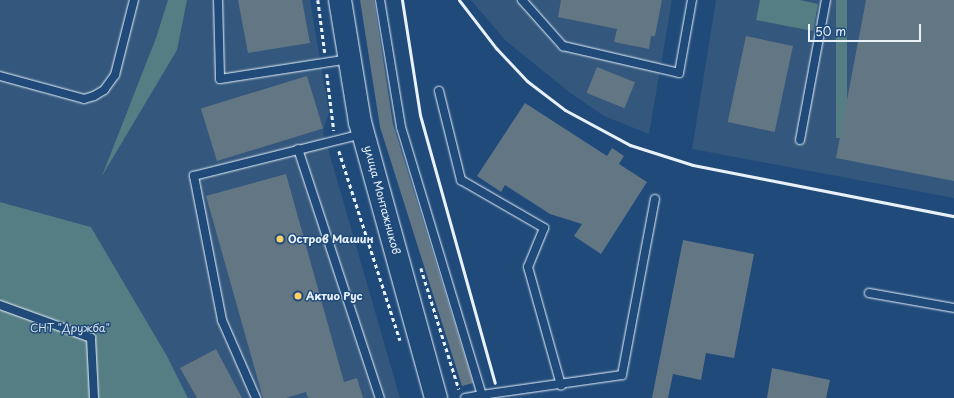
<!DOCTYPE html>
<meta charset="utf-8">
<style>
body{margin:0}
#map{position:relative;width:954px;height:398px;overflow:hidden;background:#1f4a7a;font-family:"Playpen Sans",sans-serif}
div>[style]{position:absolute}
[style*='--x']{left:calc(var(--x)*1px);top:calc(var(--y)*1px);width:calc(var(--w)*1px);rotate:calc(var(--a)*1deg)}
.built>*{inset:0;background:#33577d}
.green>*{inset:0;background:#557d84;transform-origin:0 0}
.building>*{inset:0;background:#637684;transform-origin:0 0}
.path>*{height:2.5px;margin-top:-1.25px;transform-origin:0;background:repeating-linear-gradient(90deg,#e8f1f8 0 4px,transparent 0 7px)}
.roads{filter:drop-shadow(0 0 1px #e8f1f8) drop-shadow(0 0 1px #e8f1f8)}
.service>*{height:8px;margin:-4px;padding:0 4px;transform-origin:4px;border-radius:4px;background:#1f4a7a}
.secondary>*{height:22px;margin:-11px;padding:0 11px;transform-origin:11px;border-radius:11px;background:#1f4a7a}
.rail>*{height:3px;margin:-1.5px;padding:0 1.5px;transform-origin:1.5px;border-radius:1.5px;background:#e8f1f8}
.dots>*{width:11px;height:11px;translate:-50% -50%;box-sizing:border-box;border:2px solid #1f4a7a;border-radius:50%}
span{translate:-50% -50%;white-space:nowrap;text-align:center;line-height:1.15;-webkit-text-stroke:3px #1f4a7a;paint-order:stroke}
.street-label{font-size:11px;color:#e8f1f8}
.poi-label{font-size:11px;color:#e8f1f8;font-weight:700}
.left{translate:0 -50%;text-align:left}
.park-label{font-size:11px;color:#d2e0e7}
.scale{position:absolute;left:808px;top:24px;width:113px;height:18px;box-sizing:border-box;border:2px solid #e8f1f8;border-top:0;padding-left:5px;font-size:12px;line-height:14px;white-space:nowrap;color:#e8f1f8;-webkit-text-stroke:3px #1f4a7a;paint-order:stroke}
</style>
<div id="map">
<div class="built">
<i style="clip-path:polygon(0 0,310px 0,329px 113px,323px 131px,400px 398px,188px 398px,167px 356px,91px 227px,0 202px)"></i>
<i style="clip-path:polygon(471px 0,672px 0,649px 134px,604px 116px,569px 92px,505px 40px)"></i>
<i style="clip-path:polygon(716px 0,954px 0,954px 198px,692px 149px)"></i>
</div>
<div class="green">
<i style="clip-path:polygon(168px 0,187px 0,177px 50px,102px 176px,156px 38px)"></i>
<i style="clip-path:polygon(760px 0,800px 0,818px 4px,813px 31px,756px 20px)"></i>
<i style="left:836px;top:0;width:11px;height:138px"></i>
<i style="clip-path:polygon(0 202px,91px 227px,167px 356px,188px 398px,0 398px)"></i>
</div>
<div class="building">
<i style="clip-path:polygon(238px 0,302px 0,310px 43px,248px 53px)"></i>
<i style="clip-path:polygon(360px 0,374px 0,393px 124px,473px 383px,462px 386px,380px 127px)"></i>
<i style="clip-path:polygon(561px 0,662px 0,655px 36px,651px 36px,649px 49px,614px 42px,617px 29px,558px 17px)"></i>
<i style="clip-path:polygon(866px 0,954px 0,954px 181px,836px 158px)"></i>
<i style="left:746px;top:36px;width:48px;height:88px;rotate:12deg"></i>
<i style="left:597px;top:67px;width:41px;height:28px;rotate:22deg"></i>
<i style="left:307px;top:76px;width:55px;height:111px;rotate:73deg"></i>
<i style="clip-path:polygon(525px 103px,607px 156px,612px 148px,624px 156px,619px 164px,647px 182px,601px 254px,574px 236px,582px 224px,550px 214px,505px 185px,501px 192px,477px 176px)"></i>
<i style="clip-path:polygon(286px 174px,344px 382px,357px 378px,363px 398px,308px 398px,306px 392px,286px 398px,263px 398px,206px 196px)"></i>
<i style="clip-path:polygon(683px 240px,754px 254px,734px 358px,706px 353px,701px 380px,673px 374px,668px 398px,652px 398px)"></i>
<i style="clip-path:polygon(216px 349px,242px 398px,197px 398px,180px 368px)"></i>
<i style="clip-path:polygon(772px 368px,830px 380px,826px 398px,767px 398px)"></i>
</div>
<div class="path">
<i style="--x:318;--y:0;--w:53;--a:82.5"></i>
<i style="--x:327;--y:74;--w:57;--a:83"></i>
<i style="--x:339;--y:151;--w:199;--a:72.1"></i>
<i style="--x:421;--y:268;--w:127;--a:72.6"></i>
</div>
<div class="roads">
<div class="service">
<i style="--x:218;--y:0;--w:79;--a:88.5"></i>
<i style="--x:220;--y:79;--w:131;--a:-8.8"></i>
<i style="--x:380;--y:0;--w:129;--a:80.6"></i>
<i style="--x:401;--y:127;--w:280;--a:73.2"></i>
<i style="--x:482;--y:395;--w:17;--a:170"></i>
<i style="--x:522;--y:0;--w:62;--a:48.3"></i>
<i style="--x:563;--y:46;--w:119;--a:13.1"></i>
<i style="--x:679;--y:73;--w:74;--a:-79.9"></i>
<i style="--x:0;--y:76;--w:87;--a:15.3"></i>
<i style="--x:84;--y:99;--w:10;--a:-17"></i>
<i style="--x:94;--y:96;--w:12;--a:-31"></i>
<i style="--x:104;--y:90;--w:19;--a:-54"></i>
<i style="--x:115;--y:75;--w:77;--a:-75.8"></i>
<i style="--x:439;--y:91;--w:92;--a:76.1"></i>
<i style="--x:461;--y:180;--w:96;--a:30"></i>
<i style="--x:544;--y:228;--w:42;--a:112.3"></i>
<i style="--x:528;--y:267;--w:123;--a:74.4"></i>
<i style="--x:800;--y:140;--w:142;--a:-79.5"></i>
<i style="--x:298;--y:149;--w:262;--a:71.8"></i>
<i style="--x:869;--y:293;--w:86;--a:10"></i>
<i style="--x:0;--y:305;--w:97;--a:19.9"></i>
<i style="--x:91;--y:338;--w:60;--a:87.1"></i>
<i style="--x:482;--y:395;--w:141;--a:-8.1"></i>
<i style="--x:622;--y:375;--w:179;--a:-79.4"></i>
<i style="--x:256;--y:398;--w:85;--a:-113.6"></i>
<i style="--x:222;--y:320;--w:147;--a:-101"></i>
<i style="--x:194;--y:176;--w:174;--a:-14"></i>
</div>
<div class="secondary">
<i style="--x:340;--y:0;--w:124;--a:80.7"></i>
<i style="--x:360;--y:122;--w:286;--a:74.6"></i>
</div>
</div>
<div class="rail">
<i style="--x:402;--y:0;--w:116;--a:81.1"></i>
<i style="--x:420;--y:115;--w:278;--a:74.4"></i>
<i style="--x:459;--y:0;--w:61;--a:52.4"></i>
<i style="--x:496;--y:48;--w:45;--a:46.8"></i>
<i style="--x:527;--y:81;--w:48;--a:37.3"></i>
<i style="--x:565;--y:110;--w:74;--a:28.3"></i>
<i style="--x:630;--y:145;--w:66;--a:17.6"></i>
<i style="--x:693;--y:165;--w:266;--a:11.1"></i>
</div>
<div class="dots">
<i style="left:280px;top:239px;background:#ffd166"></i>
<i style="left:298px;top:296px;background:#ffd166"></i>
</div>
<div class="street-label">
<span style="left:382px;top:200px;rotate:75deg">улица Монтажников</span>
</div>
<div class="poi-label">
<span class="left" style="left:288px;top:239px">Остров Машин</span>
<span class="left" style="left:306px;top:296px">Актио Рус</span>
</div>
<div class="park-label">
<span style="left:70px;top:328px">СНТ "Дружба"</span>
</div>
<div class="scale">50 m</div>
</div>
